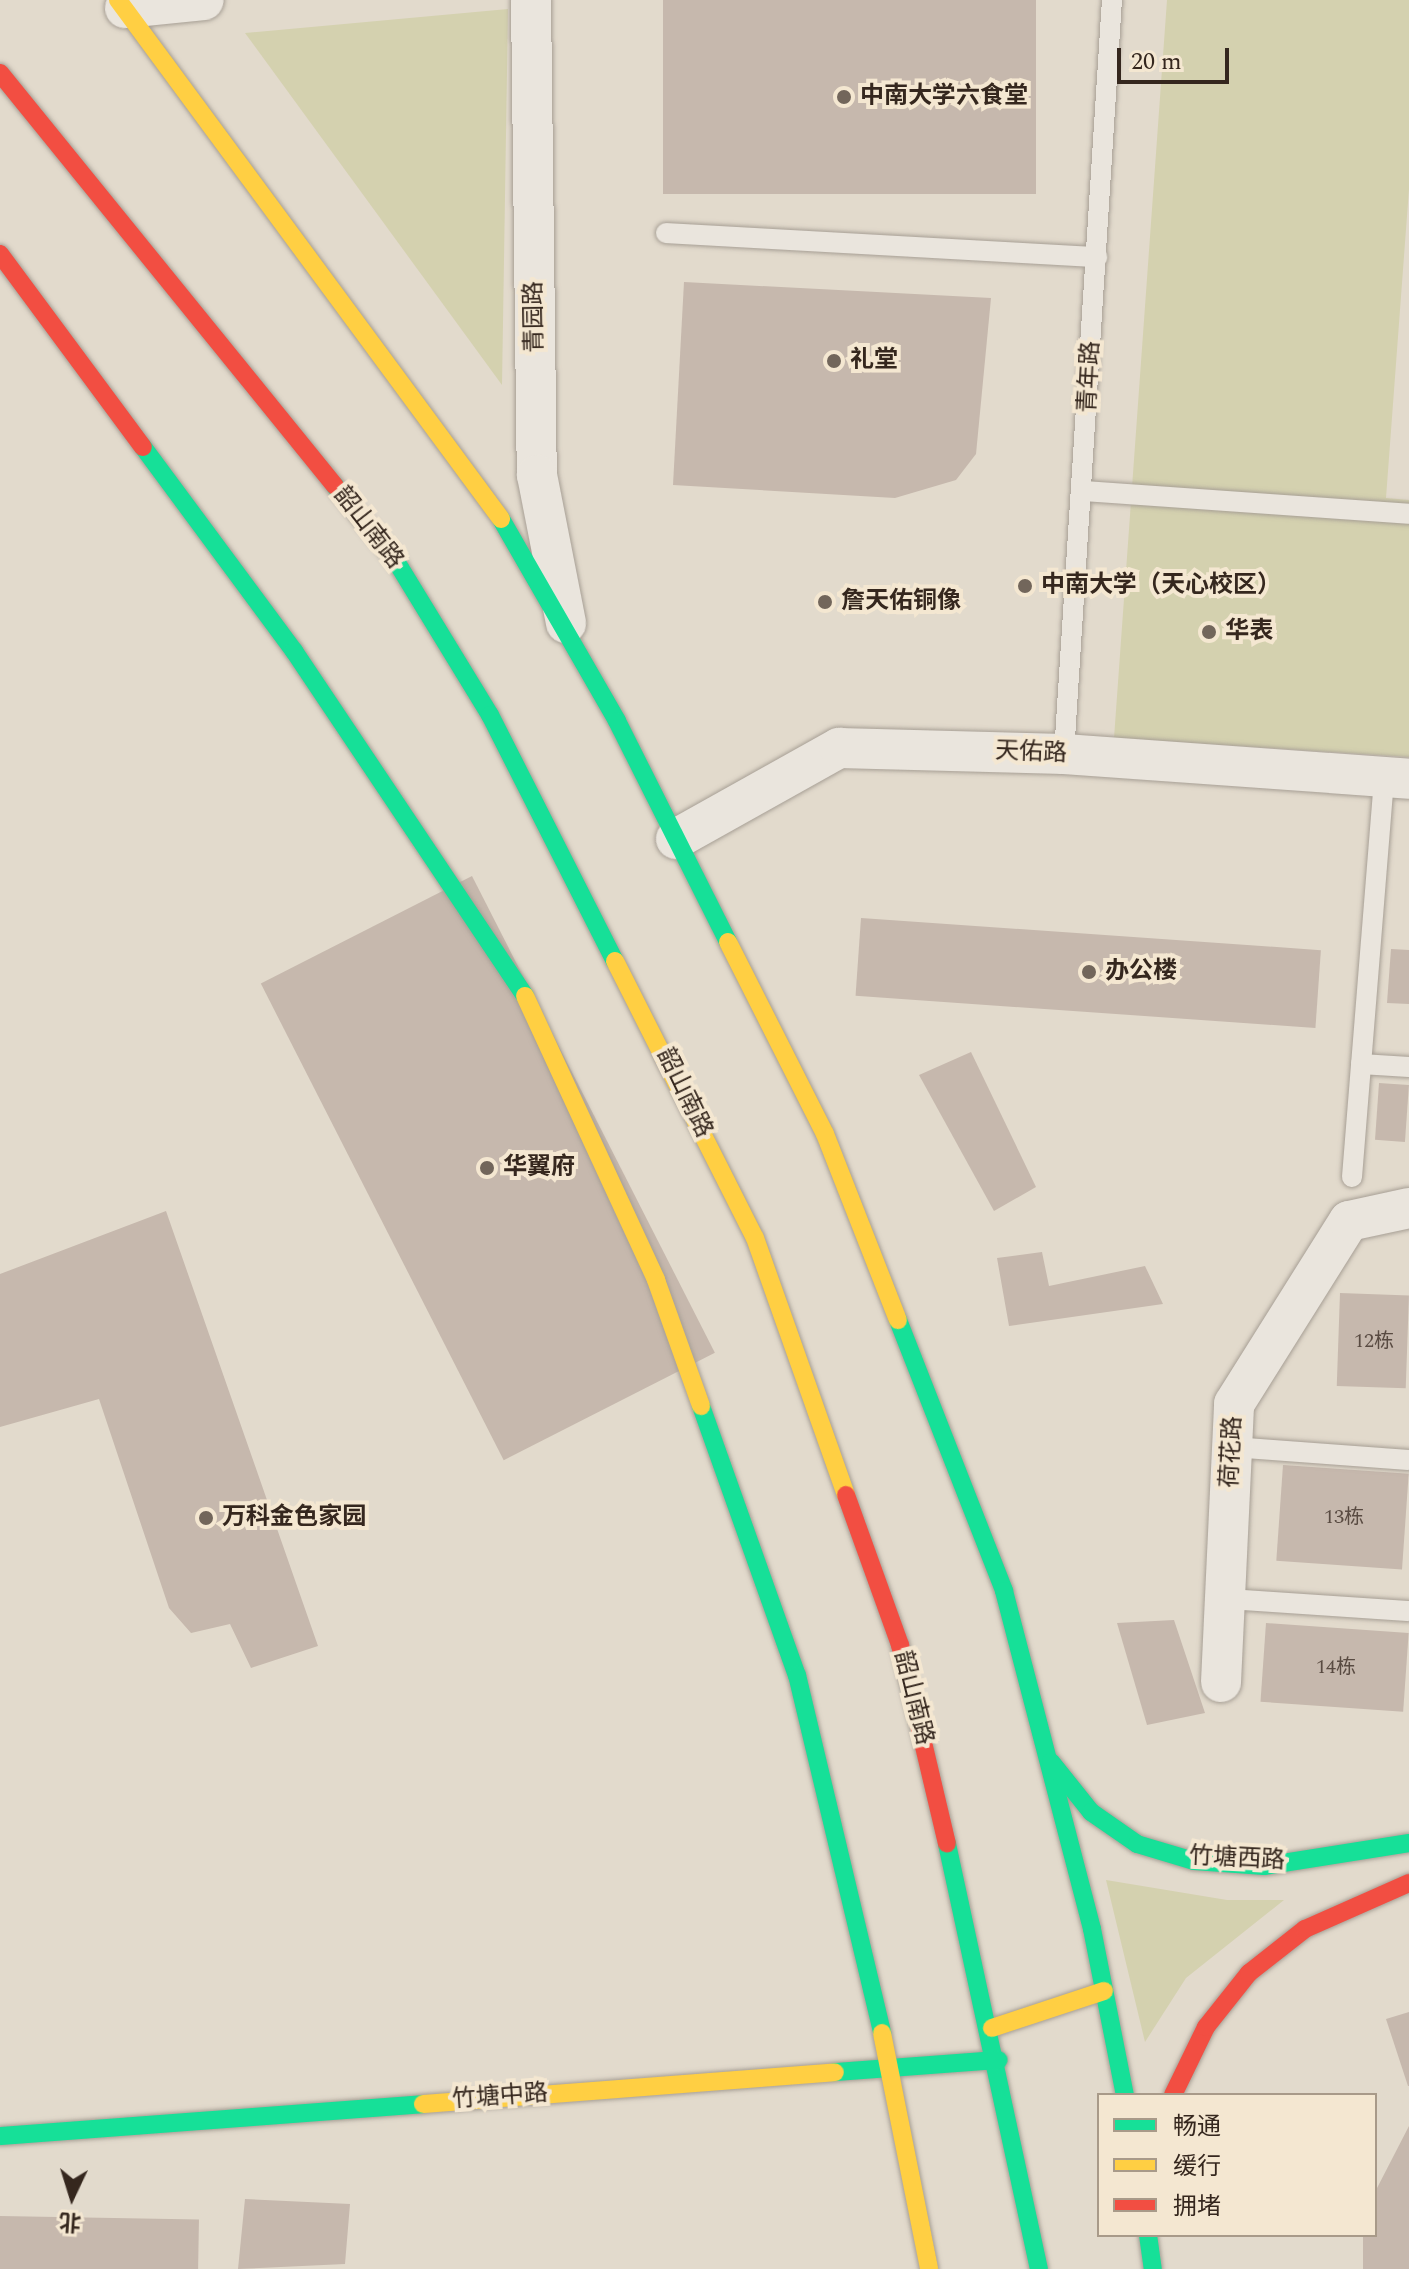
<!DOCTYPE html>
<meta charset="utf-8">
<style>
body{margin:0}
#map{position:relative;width:1409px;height:2269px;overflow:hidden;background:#e2dacc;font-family:Spectral,"Noto Sans SC",serif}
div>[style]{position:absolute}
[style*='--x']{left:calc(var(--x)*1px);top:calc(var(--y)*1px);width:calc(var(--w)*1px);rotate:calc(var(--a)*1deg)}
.green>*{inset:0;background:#d4d1af}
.building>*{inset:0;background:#c6b8ad;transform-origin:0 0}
.roads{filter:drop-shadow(0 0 2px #a79f95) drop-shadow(0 0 2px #a79f95)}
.lane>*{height:20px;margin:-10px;padding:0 10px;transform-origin:10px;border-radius:10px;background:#eae5dd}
.street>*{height:40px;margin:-20px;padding:0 20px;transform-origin:20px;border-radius:20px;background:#eae5dd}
.fast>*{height:18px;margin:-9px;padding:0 9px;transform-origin:9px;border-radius:9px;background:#16e098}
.slow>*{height:18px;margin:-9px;padding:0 9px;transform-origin:9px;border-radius:9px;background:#ffcf43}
.jam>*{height:18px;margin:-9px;padding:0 9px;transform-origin:9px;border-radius:9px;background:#f24e42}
.dots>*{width:22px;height:22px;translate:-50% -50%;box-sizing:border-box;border:4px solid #f4e7d1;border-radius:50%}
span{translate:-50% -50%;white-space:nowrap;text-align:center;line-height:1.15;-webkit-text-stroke:8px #f4e7d1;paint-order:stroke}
.number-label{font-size:20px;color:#594b42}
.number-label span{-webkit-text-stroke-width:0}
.poi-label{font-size:24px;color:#35271e;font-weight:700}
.left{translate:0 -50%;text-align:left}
.street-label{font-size:24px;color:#35271e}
.legend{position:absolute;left:1097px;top:2093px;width:280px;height:144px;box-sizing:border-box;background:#f4e7d1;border:2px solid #a89a89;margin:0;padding:10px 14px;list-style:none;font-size:24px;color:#35271e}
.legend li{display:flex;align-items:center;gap:16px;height:40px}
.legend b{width:40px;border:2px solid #a89a89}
.north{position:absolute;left:32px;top:2157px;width:80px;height:80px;-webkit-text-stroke:6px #f4e7d1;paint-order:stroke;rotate:184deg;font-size:22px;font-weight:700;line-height:32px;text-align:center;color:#35271e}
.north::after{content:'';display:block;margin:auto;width:28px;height:36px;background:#35271e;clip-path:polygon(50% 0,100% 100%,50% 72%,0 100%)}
.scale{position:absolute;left:1117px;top:48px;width:112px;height:36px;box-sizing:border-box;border:4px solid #35271e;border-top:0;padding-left:10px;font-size:24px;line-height:28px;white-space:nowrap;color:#35271e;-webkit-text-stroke:6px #f4e7d1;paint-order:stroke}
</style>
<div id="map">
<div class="green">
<i style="clip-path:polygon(1167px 0,1409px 0,1409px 189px,1386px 498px,1409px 500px,1409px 757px,1114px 738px)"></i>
<i style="clip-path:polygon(508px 9px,502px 385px,245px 33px)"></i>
<i style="clip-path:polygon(1106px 1880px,1227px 1900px,1284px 1900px,1186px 1978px,1145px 2042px)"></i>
</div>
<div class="building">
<i style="left:663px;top:0;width:373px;height:194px"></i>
<i style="clip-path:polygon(684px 282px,991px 298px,976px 454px,956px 480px,895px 498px,673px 485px)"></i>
<i style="left:472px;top:876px;width:535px;height:237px;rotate:63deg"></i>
<i style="left:861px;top:918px;width:461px;height:78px;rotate:4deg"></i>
<i style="clip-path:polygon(1391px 949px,1409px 950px,1409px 1004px,1387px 1003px)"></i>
<i style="clip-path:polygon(971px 1052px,1036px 1187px,994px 1211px,919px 1075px)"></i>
<i style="left:1379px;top:1083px;width:30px;height:57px;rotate:4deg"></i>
<i style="clip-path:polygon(166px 1211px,318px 1646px,251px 1668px,230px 1624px,191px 1633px,169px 1608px,99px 1399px,0 1427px,0 1274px)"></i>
<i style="clip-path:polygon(1042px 1252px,1049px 1286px,1145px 1266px,1163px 1304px,1009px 1326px,997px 1258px)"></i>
<i style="left:1340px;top:1293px;width:69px;height:93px;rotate:2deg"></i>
<i style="left:1283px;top:1465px;width:126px;height:96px;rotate:4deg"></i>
<i style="clip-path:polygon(1174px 1620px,1205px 1713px,1147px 1725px,1117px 1623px)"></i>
<i style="left:1266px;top:1623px;width:143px;height:79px;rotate:4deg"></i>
<i style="clip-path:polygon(1409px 2012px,1409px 2086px,1408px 2086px,1386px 2019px)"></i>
<i style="clip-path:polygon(1409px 2126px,1409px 2269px,1363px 2269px,1363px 2235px,1375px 2235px,1376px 2190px)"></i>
<i style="clip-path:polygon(245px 2199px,350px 2204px,345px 2264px,238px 2269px)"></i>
<i style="left:0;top:2216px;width:199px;height:53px;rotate:1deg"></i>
</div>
<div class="roads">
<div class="lane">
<i style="--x:666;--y:233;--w:432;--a:3.2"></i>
<i style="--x:1083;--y:491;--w:327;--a:4"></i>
<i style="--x:1064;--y:754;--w:756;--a:-86.36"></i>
<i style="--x:1361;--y:1064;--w:48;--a:3.6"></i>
<i style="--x:1352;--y:1177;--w:401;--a:-85.4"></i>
<i style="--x:1232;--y:1447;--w:177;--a:4.2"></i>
<i style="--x:1242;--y:1600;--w:167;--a:3.8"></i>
</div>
<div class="street">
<i style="--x:531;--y:0;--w:475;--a:89.3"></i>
<i style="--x:537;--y:475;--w:151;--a:78.9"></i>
<i style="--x:125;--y:8;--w:79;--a:-5.8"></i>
<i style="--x:676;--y:839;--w:187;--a:-29.2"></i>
<i style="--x:839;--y:748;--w:225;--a:1.5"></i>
<i style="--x:1064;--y:754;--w:346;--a:4.1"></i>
<i style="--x:1221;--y:1682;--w:278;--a:-87.3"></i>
<i style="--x:1234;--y:1404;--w:216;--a:-57.9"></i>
<i style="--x:1349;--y:1221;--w:61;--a:-12.2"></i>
</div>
<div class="fast">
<i style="--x:143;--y:447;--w:254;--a:53.5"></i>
<i style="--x:294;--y:651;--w:415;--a:56.2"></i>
<i style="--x:335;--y:486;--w:97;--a:50.9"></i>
<i style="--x:396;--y:561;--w:180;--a:58.6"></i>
<i style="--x:490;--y:715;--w:276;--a:63.1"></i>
<i style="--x:501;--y:519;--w:233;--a:60.1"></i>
<i style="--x:617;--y:721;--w:247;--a:63.3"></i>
<i style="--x:898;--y:1320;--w:291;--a:68.6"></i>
<i style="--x:1004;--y:1591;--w:349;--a:75.4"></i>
<i style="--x:1092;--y:1929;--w:169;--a:78.8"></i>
<i style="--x:701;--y:1406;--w:286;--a:70.4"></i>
<i style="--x:797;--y:1675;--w:368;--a:76.6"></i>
<i style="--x:1051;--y:1762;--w:64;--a:51.3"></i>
<i style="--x:1091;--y:1812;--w:56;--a:34.8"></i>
<i style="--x:1137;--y:1844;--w:59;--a:16.6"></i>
<i style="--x:1194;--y:1861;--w:70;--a:4.1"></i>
<i style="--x:1264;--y:1866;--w:147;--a:-9"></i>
<i style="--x:947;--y:1844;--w:435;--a:77.8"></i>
<i style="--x:835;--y:2072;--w:164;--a:-4.2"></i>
<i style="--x:0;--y:2136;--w:424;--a:-4.3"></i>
<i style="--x:1148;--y:2235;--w:34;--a:82"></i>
</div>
<div class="slow">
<i style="--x:118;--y:0;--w:645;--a:53.57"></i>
<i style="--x:728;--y:942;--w:215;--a:63.2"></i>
<i style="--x:825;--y:1134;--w:200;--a:68.6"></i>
<i style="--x:615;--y:961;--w:310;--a:63.2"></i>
<i style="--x:755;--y:1238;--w:273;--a:70.5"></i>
<i style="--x:525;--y:996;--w:313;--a:65.2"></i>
<i style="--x:656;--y:1280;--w:134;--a:70.3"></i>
<i style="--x:992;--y:2028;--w:118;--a:-18.3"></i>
<i style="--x:882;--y:2033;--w:241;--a:78.7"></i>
<i style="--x:423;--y:2104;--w:413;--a:-4.4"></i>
</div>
<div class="jam">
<i style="--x:0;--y:73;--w:532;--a:50.95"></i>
<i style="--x:0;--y:254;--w:240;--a:53.5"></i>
<i style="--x:846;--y:1495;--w:159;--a:70.2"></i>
<i style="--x:900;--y:1645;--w:204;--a:76.7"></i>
<i style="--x:1173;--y:2095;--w:76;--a:-64.1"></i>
<i style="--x:1206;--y:2027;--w:69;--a:-51.5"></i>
<i style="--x:1249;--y:1973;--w:71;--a:-38.2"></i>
<i style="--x:1305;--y:1929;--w:114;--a:-23.9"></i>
</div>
</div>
<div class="dots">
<i style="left:844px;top:97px;background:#72665b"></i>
<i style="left:834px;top:361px;background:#72665b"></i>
<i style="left:1025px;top:586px;background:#72665b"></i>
<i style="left:825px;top:602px;background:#72665b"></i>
<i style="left:1209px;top:632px;background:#72665b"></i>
<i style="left:1089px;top:972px;background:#72665b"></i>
<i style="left:487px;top:1168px;background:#72665b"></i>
<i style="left:206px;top:1518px;background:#72665b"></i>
</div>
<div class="number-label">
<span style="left:1374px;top:1341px">12栋</span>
<span style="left:1344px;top:1517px">13栋</span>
<span style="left:1336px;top:1667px">14栋</span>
</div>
<div class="poi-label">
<span class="left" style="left:860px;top:97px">中南大学六食堂</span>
<span class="left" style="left:850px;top:361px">礼堂</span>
<span class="left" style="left:1041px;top:586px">中南大学（天心校区）</span>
<span class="left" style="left:841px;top:602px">詹天佑铜像</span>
<span class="left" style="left:1225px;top:632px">华表</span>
<span class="left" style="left:1105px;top:972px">办公楼</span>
<span class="left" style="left:503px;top:1168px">华翼府</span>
<span class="left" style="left:222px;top:1518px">万科金色家园</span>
</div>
<div class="street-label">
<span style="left:535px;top:317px;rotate:-91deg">青园路</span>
<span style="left:1090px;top:377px;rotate:-87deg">青年路</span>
<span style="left:368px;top:528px;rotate:52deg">韶山南路</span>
<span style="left:1031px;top:753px;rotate:2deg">天佑路</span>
<span style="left:684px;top:1093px;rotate:64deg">韶山南路</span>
<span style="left:1232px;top:1452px;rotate:-87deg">荷花路</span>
<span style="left:913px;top:1698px;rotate:76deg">韶山南路</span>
<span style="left:1237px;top:1859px;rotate:3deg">竹塘西路</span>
<span style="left:500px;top:2097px;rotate:-4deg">竹塘中路</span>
</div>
<ul class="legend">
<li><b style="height:10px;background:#16e098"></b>畅通</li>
<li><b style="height:10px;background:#ffcf43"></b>缓行</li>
<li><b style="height:10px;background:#f24e42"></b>拥堵</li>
</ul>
<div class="north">北</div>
<div class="scale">20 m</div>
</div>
